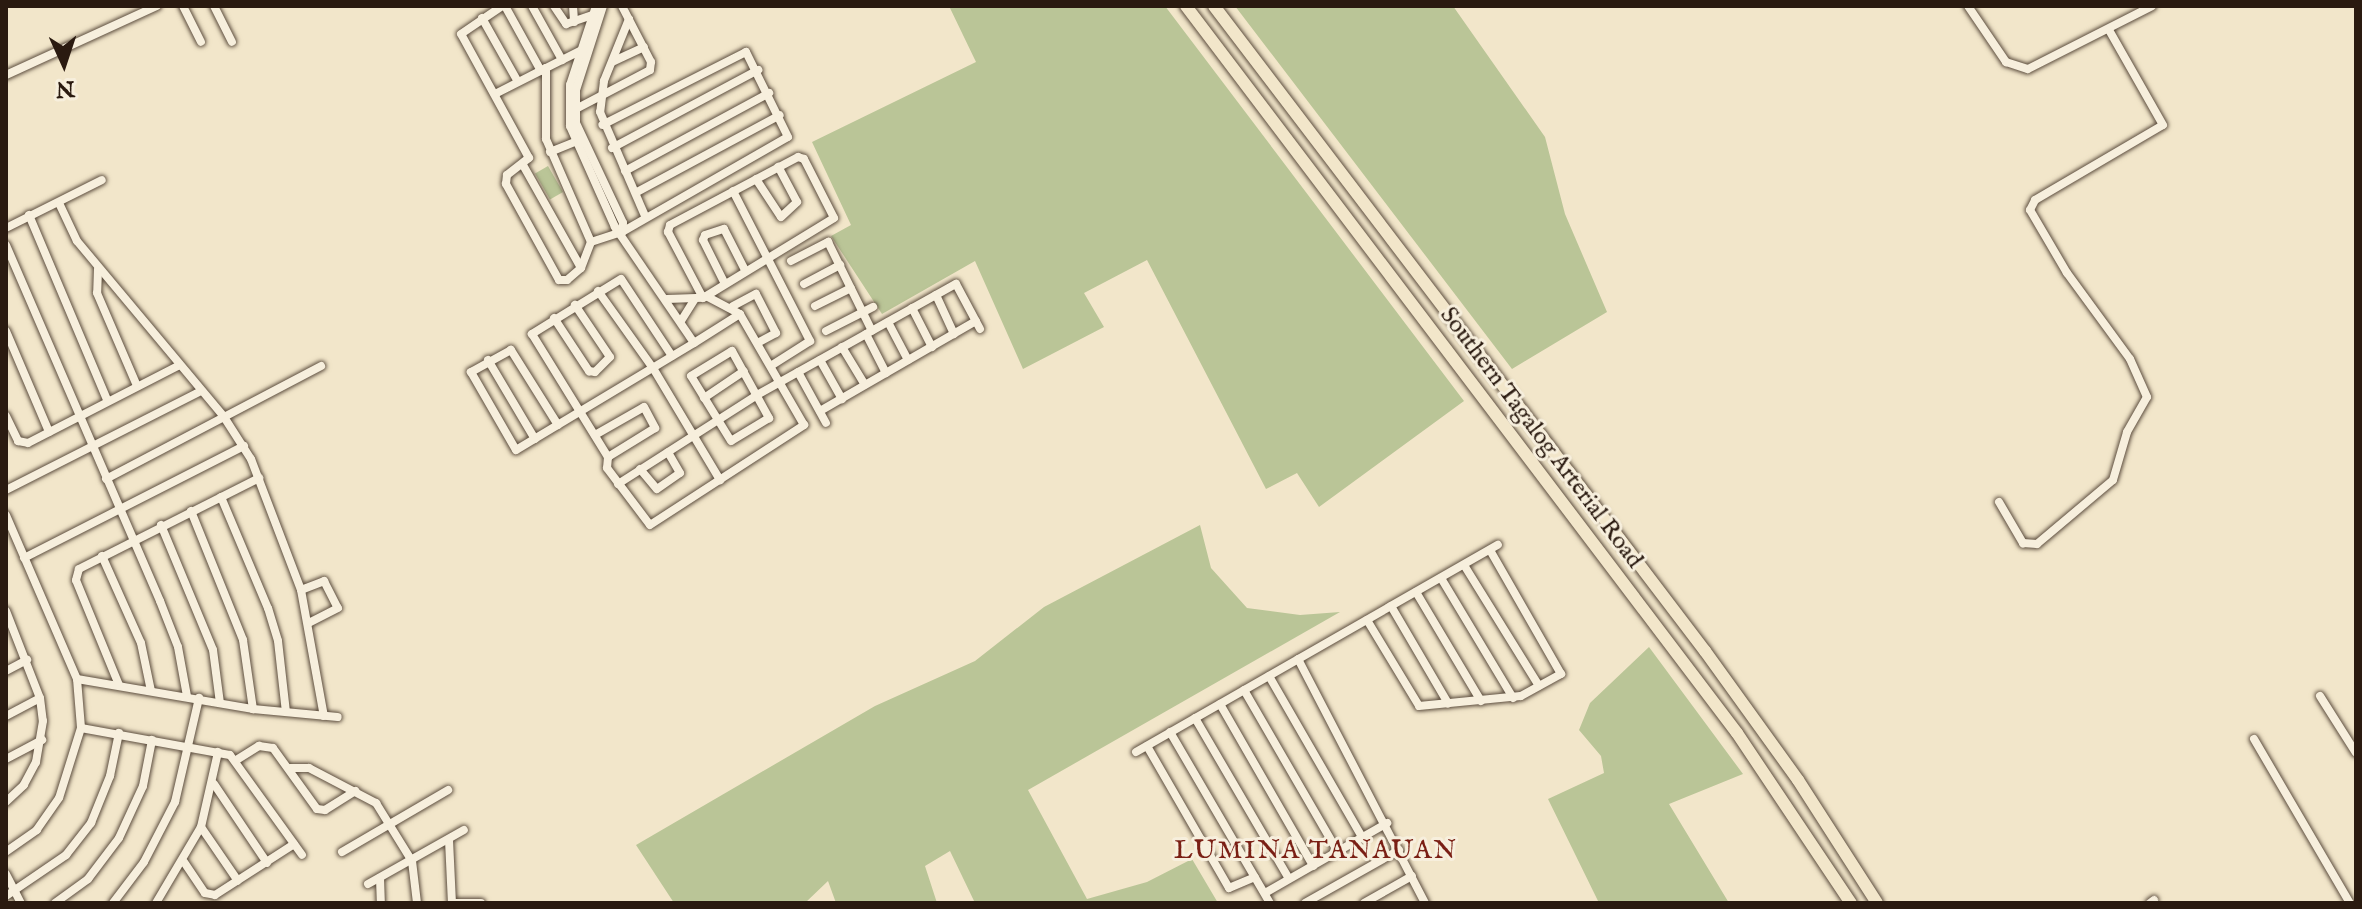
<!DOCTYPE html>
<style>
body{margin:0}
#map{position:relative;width:2362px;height:909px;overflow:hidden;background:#f2e6ca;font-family:"IM FELL English",serif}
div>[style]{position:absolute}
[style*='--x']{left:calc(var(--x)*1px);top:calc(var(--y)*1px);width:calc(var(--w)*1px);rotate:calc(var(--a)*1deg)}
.green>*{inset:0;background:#bac597;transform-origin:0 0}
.roads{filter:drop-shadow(0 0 2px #5c4d3e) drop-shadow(0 0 2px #5c4d3e)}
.minor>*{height:8px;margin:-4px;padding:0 4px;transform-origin:4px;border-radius:4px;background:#f7efdd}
.highway>*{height:12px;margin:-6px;padding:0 6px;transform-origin:6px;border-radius:6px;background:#f2e6ca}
span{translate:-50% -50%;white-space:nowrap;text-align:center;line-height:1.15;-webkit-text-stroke:6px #f7efdd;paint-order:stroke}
.street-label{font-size:24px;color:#2a1a10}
.neighbourhood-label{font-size:26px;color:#7a1f14;letter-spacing:2px}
.frame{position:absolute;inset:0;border:8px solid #2a1a10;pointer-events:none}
.north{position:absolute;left:24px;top:24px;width:80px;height:80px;-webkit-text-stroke:6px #f7efdd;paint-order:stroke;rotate:177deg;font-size:22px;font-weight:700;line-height:32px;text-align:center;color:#2a1a10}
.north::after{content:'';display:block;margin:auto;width:28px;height:36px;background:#2a1a10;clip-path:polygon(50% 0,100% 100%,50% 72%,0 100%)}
</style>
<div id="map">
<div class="green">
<i style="clip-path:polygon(949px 6px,1165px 6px,1464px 401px,1319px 507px,1297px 473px,1266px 489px,1147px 260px,1084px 293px,1104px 327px,1023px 369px,975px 261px,882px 314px,831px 236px,851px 225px,812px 142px,976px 62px)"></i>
<i style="clip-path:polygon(1235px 6px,1453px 6px,1545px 137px,1565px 214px,1607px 312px,1512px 369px)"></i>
<i style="left:548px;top:166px;width:30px;height:15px;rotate:60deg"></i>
<i style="clip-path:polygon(1200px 525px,1211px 568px,1247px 608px,1300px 615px,1340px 612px,1028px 790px,1087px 899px,1147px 882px,1192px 859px,1218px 903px,975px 903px,950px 851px,925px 866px,937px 903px,836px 903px,828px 881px,805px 903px,674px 903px,636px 845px,875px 706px,975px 661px,1044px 607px)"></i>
<i style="clip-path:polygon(1649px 647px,1743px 774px,1669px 804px,1729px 903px,1599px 903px,1548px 799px,1604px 773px,1601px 756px,1579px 730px,1590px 703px)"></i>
</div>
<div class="roads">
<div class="minor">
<i style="--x:183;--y:6;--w:40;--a:63.4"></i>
<i style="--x:214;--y:6;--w:40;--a:63.4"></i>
<i style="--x:505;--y:6;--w:74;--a:61"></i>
<i style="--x:532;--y:6;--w:62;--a:60.9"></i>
<i style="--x:554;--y:6;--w:22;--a:56"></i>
<i style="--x:566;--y:24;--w:34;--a:-19"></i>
<i style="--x:573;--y:6;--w:16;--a:86"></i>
<i style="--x:596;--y:6;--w:83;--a:108.2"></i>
<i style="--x:570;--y:85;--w:41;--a:90"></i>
<i style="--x:570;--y:126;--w:111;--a:66"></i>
<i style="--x:615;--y:227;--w:140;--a:55.7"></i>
<i style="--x:603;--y:6;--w:88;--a:107.8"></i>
<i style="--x:576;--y:90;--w:33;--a:90"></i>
<i style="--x:576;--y:123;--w:110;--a:64.8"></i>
<i style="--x:623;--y:223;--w:9;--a:96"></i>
<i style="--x:1968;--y:6;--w:68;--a:55.8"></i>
<i style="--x:2006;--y:62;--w:23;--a:18"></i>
<i style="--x:2028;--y:69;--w:139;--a:-26.9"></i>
<i style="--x:482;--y:18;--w:73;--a:60.6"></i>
<i style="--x:629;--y:19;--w:67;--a:112"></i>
<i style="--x:604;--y:81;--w:31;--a:97"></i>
<i style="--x:600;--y:112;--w:113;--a:66.6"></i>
<i style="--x:614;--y:61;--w:33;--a:-25"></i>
<i style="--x:546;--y:68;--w:42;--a:-26.6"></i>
<i style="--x:6;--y:75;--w:166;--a:-24.6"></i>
<i style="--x:495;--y:94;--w:57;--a:-27"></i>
<i style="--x:546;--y:68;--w:71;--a:90"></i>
<i style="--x:546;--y:139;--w:112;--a:66.4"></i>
<i style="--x:591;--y:242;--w:28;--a:111"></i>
<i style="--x:581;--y:268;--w:18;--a:139"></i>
<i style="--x:567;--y:280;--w:8;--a:180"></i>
<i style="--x:559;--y:280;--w:110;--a:-118.9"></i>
<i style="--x:506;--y:184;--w:9;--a:-84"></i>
<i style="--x:507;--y:175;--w:28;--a:-38"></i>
<i style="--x:529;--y:158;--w:141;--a:-118.7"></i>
<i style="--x:461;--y:34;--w:50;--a:-34.3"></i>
<i style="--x:572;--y:111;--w:88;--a:-27.7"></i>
<i style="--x:650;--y:70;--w:8;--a:-83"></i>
<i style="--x:651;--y:62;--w:63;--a:-117.4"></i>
<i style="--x:612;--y:148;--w:166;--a:-28.1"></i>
<i style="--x:550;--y:152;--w:31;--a:-22"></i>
<i style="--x:798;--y:157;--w:6;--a:18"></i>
<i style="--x:804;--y:159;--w:66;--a:63"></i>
<i style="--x:834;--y:218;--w:153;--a:148.6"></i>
<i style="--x:703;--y:298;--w:75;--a:-117.9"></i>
<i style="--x:668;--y:232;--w:7;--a:-74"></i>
<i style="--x:670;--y:225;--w:145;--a:-28"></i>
<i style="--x:523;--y:165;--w:118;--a:60.6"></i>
<i style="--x:625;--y:171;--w:164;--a:-28.4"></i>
<i style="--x:756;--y:179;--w:45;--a:56.7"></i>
<i style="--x:781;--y:217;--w:22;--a:-43"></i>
<i style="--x:797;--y:202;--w:40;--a:-118"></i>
<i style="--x:733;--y:191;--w:169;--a:62.8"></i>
<i style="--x:810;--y:341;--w:45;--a:147.7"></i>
<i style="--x:637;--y:192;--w:162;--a:-28.3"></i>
<i style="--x:59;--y:203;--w:42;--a:64.7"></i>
<i style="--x:77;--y:241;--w:229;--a:50.1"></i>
<i style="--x:224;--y:417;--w:50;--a:57.3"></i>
<i style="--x:251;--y:459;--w:140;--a:69.1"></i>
<i style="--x:301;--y:590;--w:128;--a:79.7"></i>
<i style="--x:29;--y:215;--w:201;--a:67.1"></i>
<i style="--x:6;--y:228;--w:107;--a:-26.6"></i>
<i style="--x:591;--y:242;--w:33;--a:-18"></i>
<i style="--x:622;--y:232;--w:191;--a:-29.8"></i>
<i style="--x:788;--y:137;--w:95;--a:-116.3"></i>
<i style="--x:746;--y:52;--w:161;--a:153.1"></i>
<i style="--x:6;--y:245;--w:388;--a:66.6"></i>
<i style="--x:160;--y:601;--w:49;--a:68.6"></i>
<i style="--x:178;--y:647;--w:50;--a:79.6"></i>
<i style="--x:791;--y:261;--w:42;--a:-27.2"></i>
<i style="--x:828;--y:242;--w:99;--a:63.7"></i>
<i style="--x:98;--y:269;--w:24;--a:92"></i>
<i style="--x:97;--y:293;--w:101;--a:66.7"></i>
<i style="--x:724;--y:282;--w:47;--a:-116.6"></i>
<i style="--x:703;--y:240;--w:5;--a:-68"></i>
<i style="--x:705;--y:235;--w:20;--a:-18"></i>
<i style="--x:724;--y:229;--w:46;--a:62.9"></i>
<i style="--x:804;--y:284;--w:41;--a:-27.8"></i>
<i style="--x:598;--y:291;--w:95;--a:54.5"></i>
<i style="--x:653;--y:368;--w:131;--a:59.1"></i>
<i style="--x:936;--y:295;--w:43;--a:65.2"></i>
<i style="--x:667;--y:299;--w:36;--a:-2"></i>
<i style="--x:733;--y:306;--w:26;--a:-28"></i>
<i style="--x:756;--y:294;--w:44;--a:62.9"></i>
<i style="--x:776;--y:333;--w:19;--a:152"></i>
<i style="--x:815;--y:306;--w:40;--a:-26.6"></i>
<i style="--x:912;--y:308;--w:44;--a:62.9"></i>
<i style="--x:554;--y:318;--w:64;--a:56.6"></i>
<i style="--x:589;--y:371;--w:6;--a:9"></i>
<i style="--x:595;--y:372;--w:21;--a:-45"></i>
<i style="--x:610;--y:357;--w:63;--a:-123.9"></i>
<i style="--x:681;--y:321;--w:25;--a:-58"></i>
<i style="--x:888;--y:322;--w:43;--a:62.2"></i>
<i style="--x:6;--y:331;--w:110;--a:66.9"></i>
<i style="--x:826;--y:331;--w:53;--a:-27.1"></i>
<i style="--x:866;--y:334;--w:44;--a:62.9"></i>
<i style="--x:842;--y:347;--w:44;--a:58.8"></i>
<i style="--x:732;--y:351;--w:77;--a:61.1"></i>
<i style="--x:769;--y:418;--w:44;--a:148.8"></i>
<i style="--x:731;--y:441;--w:76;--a:-121.6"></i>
<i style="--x:691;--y:376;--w:48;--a:-31.4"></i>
<i style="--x:672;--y:356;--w:92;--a:-123.5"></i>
<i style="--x:621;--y:279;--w:105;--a:148.3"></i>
<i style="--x:532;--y:334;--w:145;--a:58.3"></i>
<i style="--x:608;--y:457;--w:11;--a:95"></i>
<i style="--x:607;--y:468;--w:71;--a:53"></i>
<i style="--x:650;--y:525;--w:184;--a:-33"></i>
<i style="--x:804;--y:425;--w:128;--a:-120"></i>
<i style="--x:740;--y:314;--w:38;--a:-152"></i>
<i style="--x:488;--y:360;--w:92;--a:59.3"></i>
<i style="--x:820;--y:360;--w:45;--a:60.6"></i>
<i style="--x:798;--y:372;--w:58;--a:61.2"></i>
<i style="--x:704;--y:398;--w:48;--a:-34"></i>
<i style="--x:820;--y:411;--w:180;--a:-30"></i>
<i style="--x:6;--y:416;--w:28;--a:64"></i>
<i style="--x:18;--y:441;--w:10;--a:11"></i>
<i style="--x:28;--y:443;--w:169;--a:-27.2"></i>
<i style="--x:558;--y:425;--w:89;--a:-122.1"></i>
<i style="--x:511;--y:350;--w:46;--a:151.2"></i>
<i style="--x:471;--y:372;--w:90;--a:60"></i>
<i style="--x:516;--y:450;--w:208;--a:-31"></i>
<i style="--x:694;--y:343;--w:54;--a:-32.2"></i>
<i style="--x:595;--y:435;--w:56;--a:-29.7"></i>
<i style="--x:644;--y:407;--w:24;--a:62"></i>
<i style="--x:655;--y:428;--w:55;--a:148.3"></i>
<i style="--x:640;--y:469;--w:26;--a:50"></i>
<i style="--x:657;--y:489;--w:28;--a:-35"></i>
<i style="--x:680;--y:473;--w:24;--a:-120"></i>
<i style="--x:106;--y:479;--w:243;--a:-27.7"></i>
<i style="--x:618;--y:484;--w:165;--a:-32.6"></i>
<i style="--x:757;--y:395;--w:228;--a:-29.2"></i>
<i style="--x:956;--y:284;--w:51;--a:61.9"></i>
<i style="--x:6;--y:490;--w:216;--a:-26.9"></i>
<i style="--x:221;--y:497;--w:121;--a:67.1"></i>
<i style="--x:268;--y:608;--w:34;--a:73"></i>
<i style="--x:278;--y:641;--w:71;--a:83.6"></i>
<i style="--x:1999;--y:502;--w:48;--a:59.7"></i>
<i style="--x:2023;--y:543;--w:14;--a:4"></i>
<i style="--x:2037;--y:544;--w:99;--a:-40.1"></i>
<i style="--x:2113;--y:480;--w:50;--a:-73.7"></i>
<i style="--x:2127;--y:432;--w:40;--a:-60.3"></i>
<i style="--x:2147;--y:397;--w:42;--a:-114.1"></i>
<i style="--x:2130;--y:359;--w:107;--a:-126.2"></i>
<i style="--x:2067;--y:273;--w:73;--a:-120.4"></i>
<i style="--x:2030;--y:210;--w:11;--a:-63"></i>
<i style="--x:2035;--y:200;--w:148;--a:-30.4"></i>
<i style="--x:2163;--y:125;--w:109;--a:-119.6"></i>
<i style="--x:191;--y:511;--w:139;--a:68"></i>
<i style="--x:243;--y:640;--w:70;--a:81.8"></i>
<i style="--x:6;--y:515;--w:179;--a:66.6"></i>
<i style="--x:77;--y:679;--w:49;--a:85.3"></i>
<i style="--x:81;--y:728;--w:73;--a:107.4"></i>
<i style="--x:59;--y:798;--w:39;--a:125"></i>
<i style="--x:37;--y:830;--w:38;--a:145"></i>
<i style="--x:161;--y:525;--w:135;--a:67.4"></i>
<i style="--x:213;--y:650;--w:53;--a:82.5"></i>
<i style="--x:102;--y:556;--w:95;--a:65.9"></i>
<i style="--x:141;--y:643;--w:49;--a:78.2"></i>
<i style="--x:24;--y:558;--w:247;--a:-27"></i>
<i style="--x:1464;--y:565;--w:142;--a:58.2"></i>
<i style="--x:1441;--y:578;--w:140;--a:59"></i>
<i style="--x:301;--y:590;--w:25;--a:-21"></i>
<i style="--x:324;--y:581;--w:30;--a:63"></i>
<i style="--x:338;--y:608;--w:33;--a:153"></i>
<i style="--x:1416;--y:592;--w:127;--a:59.2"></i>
<i style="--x:1391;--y:606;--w:113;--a:59.6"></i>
<i style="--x:6;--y:611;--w:93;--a:68.7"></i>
<i style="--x:40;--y:698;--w:23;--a:83"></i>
<i style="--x:43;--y:721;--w:42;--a:99.7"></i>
<i style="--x:36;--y:762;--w:26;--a:118"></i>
<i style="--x:24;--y:785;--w:25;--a:137"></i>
<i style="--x:1367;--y:620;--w:100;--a:58.8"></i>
<i style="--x:1419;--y:706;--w:102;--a:-5.6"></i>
<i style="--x:1521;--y:696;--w:46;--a:-28.8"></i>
<i style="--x:1561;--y:674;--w:143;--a:-119.8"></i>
<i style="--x:1298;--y:659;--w:275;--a:62.5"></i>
<i style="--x:6;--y:671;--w:24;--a:-28"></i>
<i style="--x:1269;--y:676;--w:186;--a:60"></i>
<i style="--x:77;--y:679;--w:179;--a:9.7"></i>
<i style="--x:253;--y:709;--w:85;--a:5.4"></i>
<i style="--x:119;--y:685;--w:113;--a:-112.3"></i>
<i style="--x:76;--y:580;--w:11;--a:-75"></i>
<i style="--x:79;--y:569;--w:202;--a:-26.8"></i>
<i style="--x:1244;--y:690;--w:187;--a:59.9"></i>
<i style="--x:2320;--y:696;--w:67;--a:57.7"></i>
<i style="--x:1220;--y:704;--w:187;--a:60.1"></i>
<i style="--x:6;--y:716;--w:38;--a:-28"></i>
<i style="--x:1195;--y:718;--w:186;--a:59.7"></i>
<i style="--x:81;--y:728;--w:151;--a:10.3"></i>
<i style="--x:230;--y:755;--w:123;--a:54.2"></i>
<i style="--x:1170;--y:732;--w:198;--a:59.7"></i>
<i style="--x:2254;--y:739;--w:190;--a:59.7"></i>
<i style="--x:1147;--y:746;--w:164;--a:60"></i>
<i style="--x:1229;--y:888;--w:28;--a:-23"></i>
<i style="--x:1136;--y:752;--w:417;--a:-29.8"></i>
<i style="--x:6;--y:759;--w:41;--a:-27.8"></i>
<i style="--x:238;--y:759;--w:25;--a:-32"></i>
<i style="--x:259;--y:746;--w:14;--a:8"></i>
<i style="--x:273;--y:748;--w:75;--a:54.2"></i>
<i style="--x:317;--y:809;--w:8;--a:7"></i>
<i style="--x:325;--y:810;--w:36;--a:-32"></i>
<i style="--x:290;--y:768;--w:19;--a:0"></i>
<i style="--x:309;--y:768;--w:76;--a:27.6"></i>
<i style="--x:376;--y:803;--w:68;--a:58.2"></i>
<i style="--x:412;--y:861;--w:42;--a:83.2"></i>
<i style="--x:214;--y:784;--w:95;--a:56.1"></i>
<i style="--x:201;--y:827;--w:65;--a:55.6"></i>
<i style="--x:449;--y:840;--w:63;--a:87.3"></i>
<i style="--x:342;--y:852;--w:123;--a:-30.3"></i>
<i style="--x:184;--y:862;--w:37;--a:56"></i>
<i style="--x:205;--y:893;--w:10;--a:11"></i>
<i style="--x:215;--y:895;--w:94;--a:-32.8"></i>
<i style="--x:6;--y:874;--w:33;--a:63"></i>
<i style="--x:380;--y:878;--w:25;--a:88"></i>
<i style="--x:368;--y:884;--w:110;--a:-29.4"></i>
<i style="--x:1265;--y:893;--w:141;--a:-29.8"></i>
<i style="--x:6;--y:896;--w:73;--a:-34.3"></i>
<i style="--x:66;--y:855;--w:41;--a:-52"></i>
<i style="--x:91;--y:823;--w:51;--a:-68"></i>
<i style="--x:110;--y:776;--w:44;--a:-78.2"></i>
<i style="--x:55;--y:903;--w:41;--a:-36"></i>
<i style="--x:88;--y:879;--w:51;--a:-52.9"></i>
<i style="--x:119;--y:838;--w:57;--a:-65.2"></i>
<i style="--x:143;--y:786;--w:47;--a:-78.9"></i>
<i style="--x:113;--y:903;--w:51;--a:-52.9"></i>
<i style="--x:144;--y:862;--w:68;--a:-62.7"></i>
<i style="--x:175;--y:802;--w:107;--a:-77"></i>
<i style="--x:156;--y:903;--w:88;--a:-59.4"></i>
<i style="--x:201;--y:827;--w:77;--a:-77.2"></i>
<i style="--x:454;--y:903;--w:27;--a:0"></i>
<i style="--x:1305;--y:903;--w:108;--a:-29.4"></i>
<i style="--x:1364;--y:903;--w:55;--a:-29.4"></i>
<i style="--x:2150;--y:903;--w:5;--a:-37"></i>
</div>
<div class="highway">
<i style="--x:1186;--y:6;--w:912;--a:52.84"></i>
<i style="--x:1737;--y:733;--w:205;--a:56.2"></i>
<i style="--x:1214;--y:6;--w:811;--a:52.72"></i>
<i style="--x:1705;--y:651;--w:159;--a:54.2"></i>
<i style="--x:1798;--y:780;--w:146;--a:57.3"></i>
</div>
</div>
<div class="street-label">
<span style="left:1541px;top:438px;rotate:53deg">Southern Tagalog Arterial Road</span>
</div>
<div class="neighbourhood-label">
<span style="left:1316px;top:851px">LUMINA TANAUAN</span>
</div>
<div class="frame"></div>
<div class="north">N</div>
</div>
